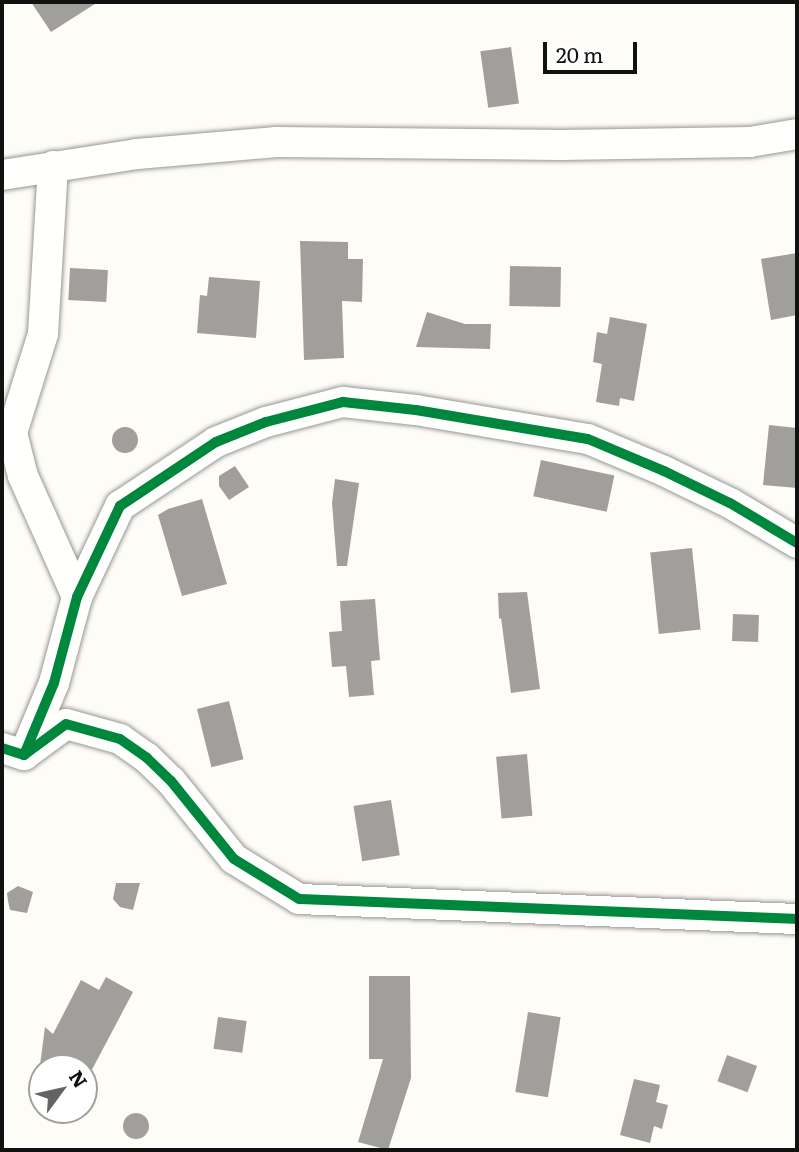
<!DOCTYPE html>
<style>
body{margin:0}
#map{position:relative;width:799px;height:1152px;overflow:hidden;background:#fdfcf7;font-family:Literata,serif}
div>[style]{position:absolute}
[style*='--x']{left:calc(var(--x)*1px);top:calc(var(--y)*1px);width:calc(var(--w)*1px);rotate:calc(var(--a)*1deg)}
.building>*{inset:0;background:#a19f9c;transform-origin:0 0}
.round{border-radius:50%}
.roads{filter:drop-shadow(0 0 2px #979795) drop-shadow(0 0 2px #979795)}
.street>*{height:30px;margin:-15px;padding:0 15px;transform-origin:15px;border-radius:15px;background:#fffffe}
.cycleway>*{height:10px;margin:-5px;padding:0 5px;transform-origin:5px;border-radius:5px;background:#00873e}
span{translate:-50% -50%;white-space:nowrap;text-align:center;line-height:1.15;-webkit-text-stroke:7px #fff;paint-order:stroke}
.frame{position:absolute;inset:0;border:4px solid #111;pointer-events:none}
.north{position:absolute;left:28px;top:1054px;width:70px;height:70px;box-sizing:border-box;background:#fff;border:2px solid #a0a0a0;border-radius:50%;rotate:57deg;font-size:19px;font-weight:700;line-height:28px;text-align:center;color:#111}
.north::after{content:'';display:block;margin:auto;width:24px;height:32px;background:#646362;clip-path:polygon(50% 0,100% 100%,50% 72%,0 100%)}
.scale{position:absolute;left:543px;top:42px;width:94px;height:32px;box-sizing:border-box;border:4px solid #111;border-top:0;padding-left:9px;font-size:21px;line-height:24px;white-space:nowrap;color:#111;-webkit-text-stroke:5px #fff;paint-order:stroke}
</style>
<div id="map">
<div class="building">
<i style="clip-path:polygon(31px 2px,98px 2px,51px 32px)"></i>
<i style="left:511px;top:47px;width:57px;height:31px;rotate:82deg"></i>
<i style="clip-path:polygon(300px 241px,348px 242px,348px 259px,363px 259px,362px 302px,342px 301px,344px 358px,304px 360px)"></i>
<i style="clip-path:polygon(797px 253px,797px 315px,771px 320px,761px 259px)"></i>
<i style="left:510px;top:266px;width:51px;height:40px;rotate:1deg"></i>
<i style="left:70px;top:268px;width:38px;height:32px;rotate:3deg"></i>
<i style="clip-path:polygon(209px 277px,260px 281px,256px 338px,197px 333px,200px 295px,207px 296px)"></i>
<i style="clip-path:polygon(427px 312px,465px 324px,491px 324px,490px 349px,416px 347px)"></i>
<i style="clip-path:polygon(610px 317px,647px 324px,634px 401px,620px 398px,619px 406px,596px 402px,602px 364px,593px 362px,597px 332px,607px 334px)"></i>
<i style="clip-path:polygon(769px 425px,797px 428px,797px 488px,763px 485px)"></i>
<i class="round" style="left:112px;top:427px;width:26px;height:26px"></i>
<i style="left:541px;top:460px;width:75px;height:37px;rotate:12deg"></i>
<i style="clip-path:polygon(235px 466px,249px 487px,229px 500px,219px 486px,219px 476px)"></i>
<i style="clip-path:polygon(335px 479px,359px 483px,347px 566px,337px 566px,332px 503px)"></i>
<i style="clip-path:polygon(202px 499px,227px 584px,182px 596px,158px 515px,168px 509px)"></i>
<i style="left:692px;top:548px;width:82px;height:42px;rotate:84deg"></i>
<i style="clip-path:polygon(527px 592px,540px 689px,511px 693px,501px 618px,499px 619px,498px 593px)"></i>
<i style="clip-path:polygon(375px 599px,380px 660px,371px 661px,374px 695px,349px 697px,346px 666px,332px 667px,329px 632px,342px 631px,340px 601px)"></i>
<i style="left:733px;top:614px;width:26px;height:27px;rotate:2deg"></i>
<i style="left:229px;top:701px;width:60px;height:33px;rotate:76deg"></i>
<i style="left:527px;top:754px;width:62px;height:31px;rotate:85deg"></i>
<i style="left:391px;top:800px;width:56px;height:38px;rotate:81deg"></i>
<i style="clip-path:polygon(116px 883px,140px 883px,133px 910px,120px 907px,113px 899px)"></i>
<i style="clip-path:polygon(18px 886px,33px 892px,27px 913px,10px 910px,8px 901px,7px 893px)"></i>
<i style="clip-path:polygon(369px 976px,410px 976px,411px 1078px,388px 1150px,358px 1142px,383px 1059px,369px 1059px)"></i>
<i style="clip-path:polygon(106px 977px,133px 992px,86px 1081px,84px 1068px,78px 1060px,64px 1065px,40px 1065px,45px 1027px,53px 1034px,81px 980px,99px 990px)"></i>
<i style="left:528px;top:1012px;width:33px;height:81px;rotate:9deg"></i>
<i style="left:218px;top:1017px;width:29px;height:32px;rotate:8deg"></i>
<i style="left:727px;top:1055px;width:32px;height:28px;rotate:20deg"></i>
<i style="clip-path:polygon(634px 1079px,660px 1085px,656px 1102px,668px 1105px,662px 1129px,654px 1126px,650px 1143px,620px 1135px)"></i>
<i class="round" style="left:123px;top:1113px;width:26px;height:26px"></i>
</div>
<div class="roads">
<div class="street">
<i style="--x:53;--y:166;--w:168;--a:93.4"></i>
<i style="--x:43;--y:334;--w:104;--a:107.4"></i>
<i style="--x:12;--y:433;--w:44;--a:75.7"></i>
<i style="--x:23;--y:476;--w:133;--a:65.9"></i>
<i style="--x:2;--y:175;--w:137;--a:-8.8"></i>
<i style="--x:137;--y:154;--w:140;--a:-4.9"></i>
<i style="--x:276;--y:142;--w:285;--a:0.6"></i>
<i style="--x:561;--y:145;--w:189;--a:-0.9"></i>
<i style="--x:750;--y:142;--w:48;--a:-9.7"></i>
<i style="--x:2;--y:748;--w:23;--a:18"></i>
<i style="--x:24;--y:755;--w:52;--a:-36.4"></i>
<i style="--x:66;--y:724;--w:56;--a:15.5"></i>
<i style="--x:120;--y:739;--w:33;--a:35"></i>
<i style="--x:147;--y:758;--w:33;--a:44"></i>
<i style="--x:171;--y:781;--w:100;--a:51.1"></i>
<i style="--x:234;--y:859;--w:76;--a:31.6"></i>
<i style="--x:299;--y:899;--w:498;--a:2.3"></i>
<i style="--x:24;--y:755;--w:78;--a:-67.4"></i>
<i style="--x:54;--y:683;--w:89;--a:-75"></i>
<i style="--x:77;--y:597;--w:101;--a:-64.7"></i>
<i style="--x:120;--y:506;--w:115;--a:-33.7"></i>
<i style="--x:216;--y:442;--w:54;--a:-21.8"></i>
<i style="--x:266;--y:422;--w:80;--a:-14.6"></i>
<i style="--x:343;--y:402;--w:73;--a:6.3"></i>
<i style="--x:416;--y:410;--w:174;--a:9.6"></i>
<i style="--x:588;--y:439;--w:82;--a:22.8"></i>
<i style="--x:664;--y:471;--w:73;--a:25.9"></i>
<i style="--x:730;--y:503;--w:78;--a:30.8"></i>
</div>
</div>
<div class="cycleway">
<i style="--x:2;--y:748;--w:23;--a:18"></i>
<i style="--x:24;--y:755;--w:52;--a:-36.4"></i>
<i style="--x:66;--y:724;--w:56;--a:15.5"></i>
<i style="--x:120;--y:739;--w:33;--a:35"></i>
<i style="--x:147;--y:758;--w:33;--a:44"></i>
<i style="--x:171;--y:781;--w:100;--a:51.1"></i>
<i style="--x:234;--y:859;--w:76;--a:31.6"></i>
<i style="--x:299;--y:899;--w:498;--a:2.3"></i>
<i style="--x:24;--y:755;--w:78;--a:-67.4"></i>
<i style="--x:54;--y:683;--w:89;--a:-75"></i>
<i style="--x:77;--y:597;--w:101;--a:-64.7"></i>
<i style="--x:120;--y:506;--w:115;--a:-33.7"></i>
<i style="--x:216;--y:442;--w:54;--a:-21.8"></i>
<i style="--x:266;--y:422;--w:80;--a:-14.6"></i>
<i style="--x:343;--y:402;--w:73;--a:6.3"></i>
<i style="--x:416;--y:410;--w:174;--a:9.6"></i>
<i style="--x:588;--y:439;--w:82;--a:22.8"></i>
<i style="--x:664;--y:471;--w:73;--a:25.9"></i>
<i style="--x:730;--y:503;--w:78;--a:30.8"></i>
</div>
<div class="frame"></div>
<div class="north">N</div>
<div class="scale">20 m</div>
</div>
